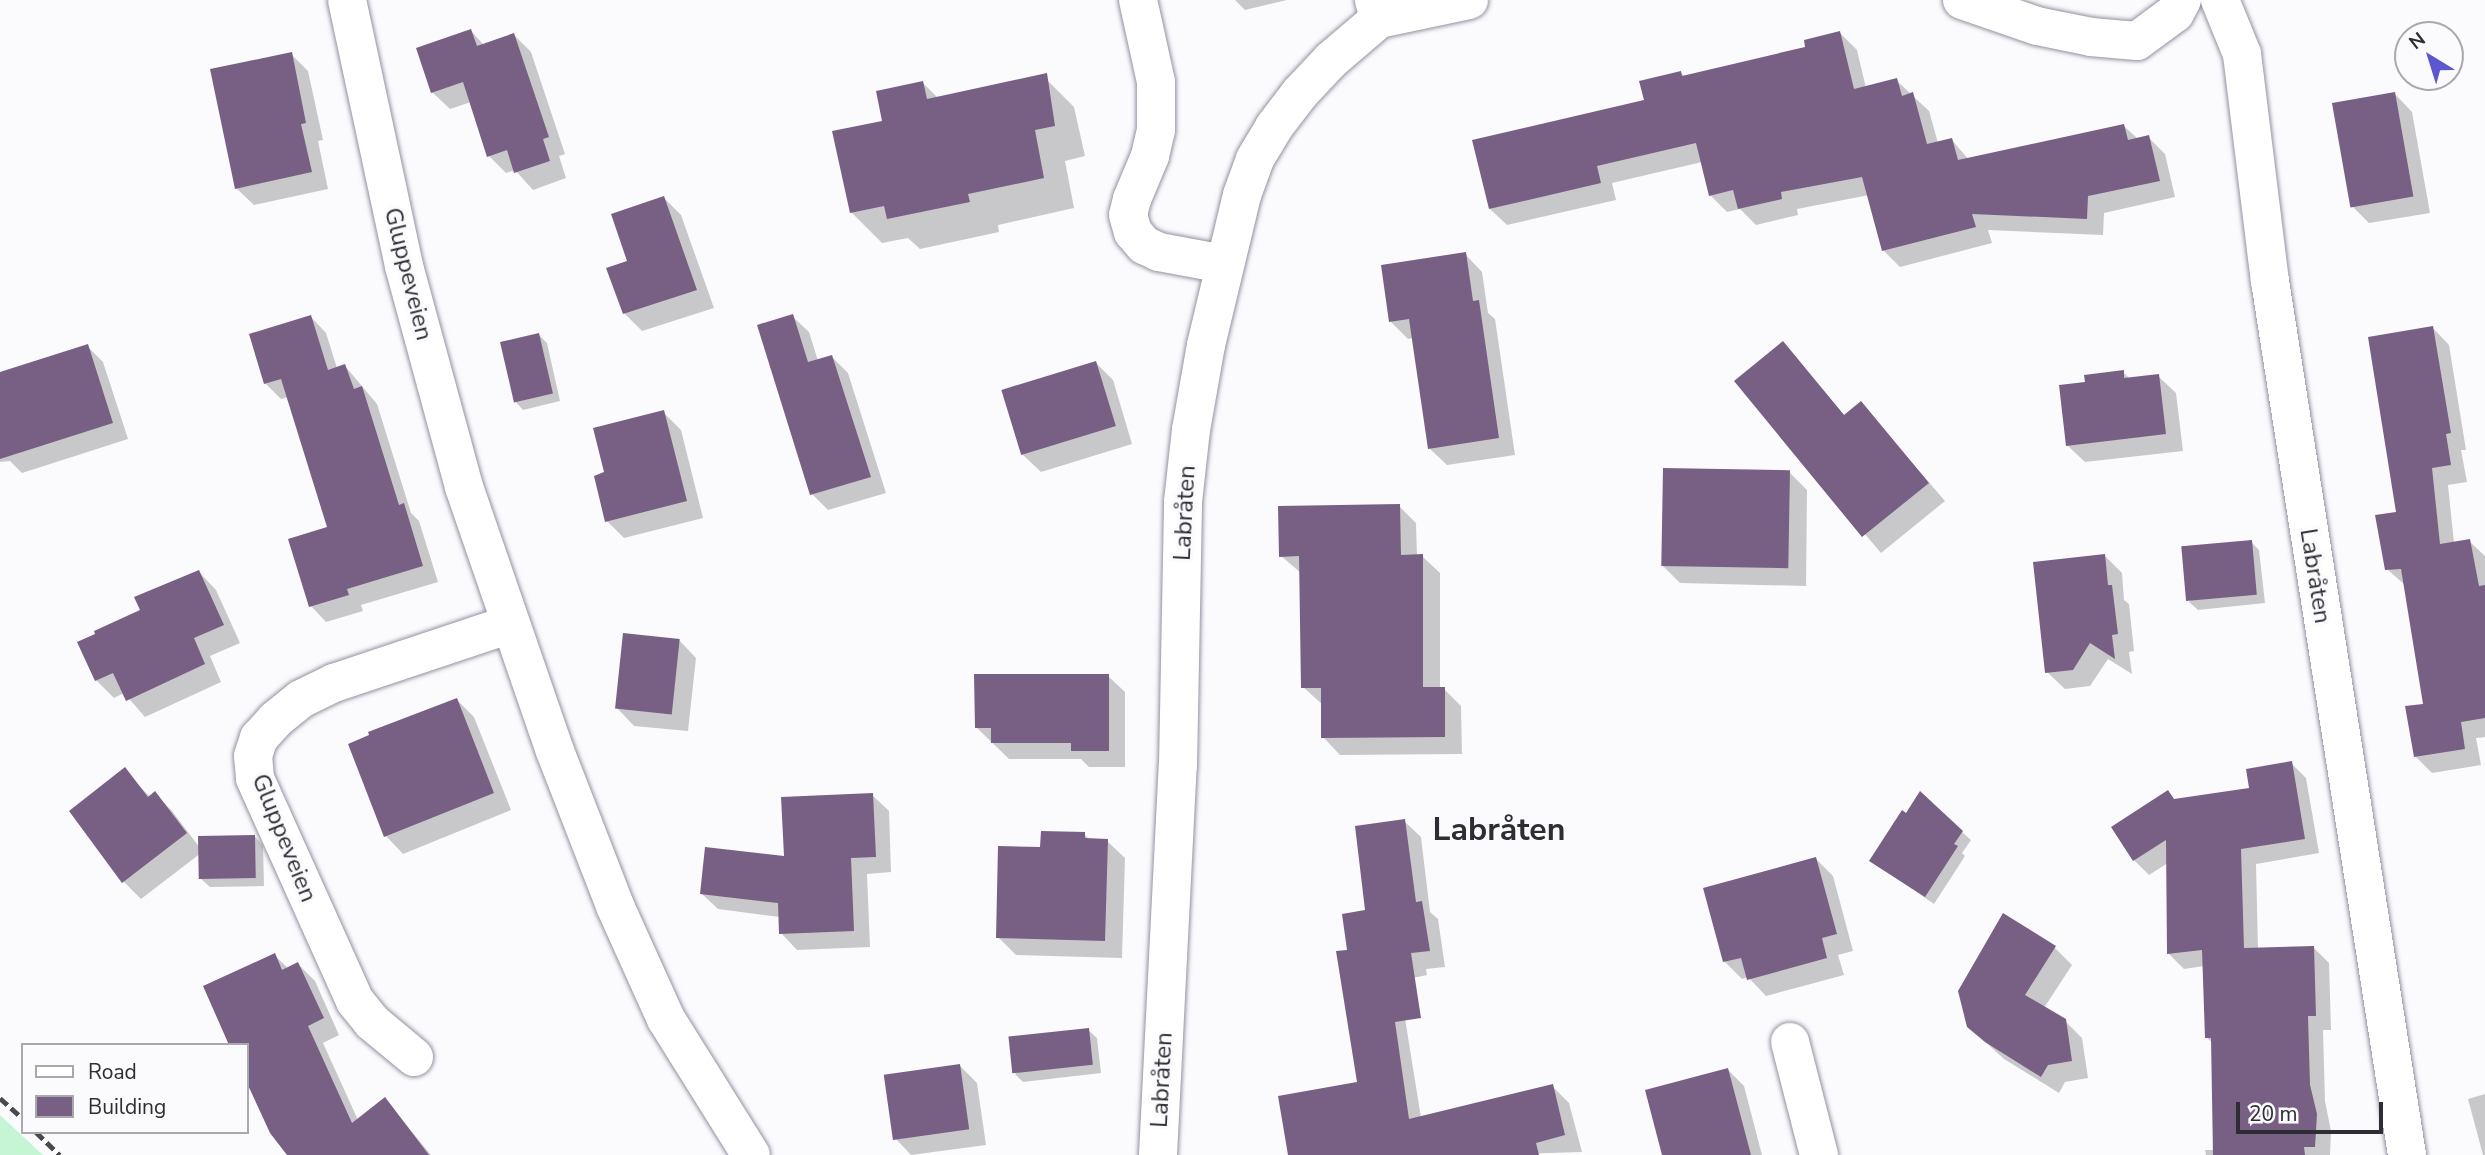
<!DOCTYPE html>
<meta charset="utf-8">
<style>
body{margin:0}
#map{position:relative;width:2485px;height:1155px;overflow:hidden;background:#fbfbfe;font-family:"Nunito Sans",sans-serif}
div>[style]{position:absolute}
[style*='--x']{left:calc(var(--x)*1px);top:calc(var(--y)*1px);width:calc(var(--w)*1px);rotate:calc(var(--a)*1deg)}
.green>*{inset:0;background:#c6f5d6}
.shadow>*{inset:0;background:#0003}
.building>*{inset:0;background:#785f84;transform-origin:0 0}
.roads{filter:drop-shadow(0 0 2px #9491a0) drop-shadow(0 0 2px #9491a0)}
.minor>*{height:38px;margin:-19px;padding:0 19px;transform-origin:19px;border-radius:19px;background:#fff}
.tertiary>*{height:38px;margin:-19px;padding:0 19px;transform-origin:19px;border-radius:19px;background:#fff}
.rail>*{height:5px;margin-top:-2.5px;transform-origin:0;background:repeating-linear-gradient(90deg,#4b4a50 0 10px,transparent 0 15px)}
span{translate:-50% -50%;white-space:nowrap;text-align:center;line-height:1.15;-webkit-text-stroke:7px #fbfbfe;paint-order:stroke}
.street-label{font-size:24px;color:#2e2d33}
.district-label{font-size:32px;color:#2e2d33;font-weight:700}
.legend{position:absolute;left:21px;top:1043px;width:228px;height:91px;box-sizing:border-box;background:#fbfbfe;border:2px solid #a9a9ad;margin:0;padding:9px 12px;list-style:none;font-size:21px;color:#2e2d33}
.legend li{display:flex;align-items:center;gap:14px;height:35px}
.legend b{width:35px;border:2px solid #a9a9ad}
.north{position:absolute;left:2394px;top:21px;width:70px;height:70px;box-sizing:border-box;background:#fbfbfe;border:2px solid #a9a9ad;border-radius:50%;rotate:322deg;font-size:19px;font-weight:700;line-height:28px;text-align:center;color:#2e2d33}
.north::after{content:'';display:block;margin:auto;width:24px;height:32px;background:#5c56cf;clip-path:polygon(50% 0,100% 100%,50% 72%,0 100%)}
.scale{position:absolute;left:2236px;top:1102px;width:147px;height:32px;box-sizing:border-box;border:4px solid #2e2d33;border-top:0;padding-left:9px;font-size:21px;line-height:24px;white-space:nowrap;color:#2e2d33;-webkit-text-stroke:5px #fbfbfe;paint-order:stroke}
</style>
<div id="map">
<div class="green">
<i style="clip-path:polygon(0 1115px,43px 1155px,0 1155px)"></i>
</div>
<div class="shadow">
<i style="clip-path:polygon(1235px 0,1287px 0,1245px 10px)"></i>
<i style="clip-path:polygon(471px 31px,484px 45px,514px 35px,531px 52px,565px 154px,559px 156px,566px 178px,533px 190px,515px 170px,506px 173px,489px 156px,471px 102px,450px 109px,432px 92px)"></i>
<i style="clip-path:polygon(1840px 33px,1857px 50px,1866px 88px,1896px 80px,1929px 111px,1938px 143px,1952px 140px,1969px 160px,2124px 126px,2138px 139px,2148px 137px,2165px 154px,2175px 197px,2104px 213px,2103px 235px,1988px 230px,1992px 243px,1900px 267px,1883px 250px,1869px 195px,1797px 209px,1798px 215px,1756px 225px,1740px 209px,1727px 212px,1710px 195px,1702px 162px,1612px 183px,1616px 200px,1507px 225px,1490px 209px,1646px 101px,1681px 73px,1685px 77px,1807px 48px)"></i>
<i style="clip-path:polygon(291px 54px,308px 71px,323px 140px,318px 141px,328px 189px,254px 205px,236px 188px)"></i>
<i style="clip-path:polygon(1043px 76px,1074px 107px,1085px 156px,1065px 161px,1074px 208px,998px 225px,999px 232px,920px 249px,908px 238px,882px 243px,851px 212px,884px 122px,923px 83px,938px 98px)"></i>
<i style="clip-path:polygon(2395px 94px,2412px 112px,2430px 213px,2369px 223px,2352px 206px)"></i>
<i style="clip-path:polygon(664px 198px,681px 215px,714px 308px,642px 331px,624px 313px,630px 262px)"></i>
<i style="clip-path:polygon(1465px 254px,1482px 272px,1488px 313px,1495px 319px,1515px 455px,1447px 465px,1429px 448px,1413px 338px,1408px 339px,1391px 322px)"></i>
<i style="clip-path:polygon(792px 316px,809px 332px,818px 361px,832px 357px,848px 373px,886px 493px,828px 510px,812px 494px)"></i>
<i style="clip-path:polygon(311px 317px,326px 333px,337px 368px,345px 366px,377px 404px,411px 513px,419px 521px,438px 582px,361px 605px,363px 611px,326px 622px,311px 606px,330px 528px,289px 397px,281px 399px,266px 384px)"></i>
<i style="clip-path:polygon(2433px 328px,2449px 345px,2466px 450px,2461px 450px,2467px 482px,2448px 485px,2454px 543px,2469px 541px,2485px 556px,2485px 737px,2476px 738px,2481px 765px,2432px 773px,2415px 756px,2425px 705px,2406px 586px,2387px 569px)"></i>
<i style="clip-path:polygon(539px 335px,547px 343px,560px 401px,523px 410px,515px 401px)"></i>
<i style="clip-path:polygon(1783px 343px,1845px 416px,1861px 403px,1945px 501px,1881px 553px,1736px 382px)"></i>
<i style="clip-path:polygon(87px 346px,103px 362px,128px 439px,22px 473px,10px 461px,0 462px,0 374px)"></i>
<i style="clip-path:polygon(1096px 363px,1113px 380px,1132px 444px,1041px 472px,1023px 455px)"></i>
<i style="clip-path:polygon(2123px 372px,2130px 379px,2158px 376px,2176px 393px,2183px 451px,2085px 462px,2067px 445px,2087px 383px)"></i>
<i style="clip-path:polygon(663px 412px,681px 430px,703px 518px,624px 538px,607px 521px,606px 474px)"></i>
<i style="clip-path:polygon(1789px 472px,1807px 490px,1806px 586px,1680px 583px,1663px 566px)"></i>
<i style="clip-path:polygon(1399px 506px,1416px 523px,1417px 556px,1422px 556px,1440px 573px,1440px 689px,1444px 689px,1461px 706px,1462px 754px,1340px 755px,1323px 737px,1323px 705px,1303px 687px,1301px 573px,1281px 556px)"></i>
<i style="clip-path:polygon(2251px 542px,2259px 550px,2265px 603px,2198px 610px,2189px 602px)"></i>
<i style="clip-path:polygon(2104px 555px,2122px 573px,2124px 600px,2129px 604px,2134px 651px,2129px 652px,2132px 674px,2108px 659px,2090px 686px,2065px 689px,2047px 672px)"></i>
<i style="clip-path:polygon(199px 572px,216px 590px,240px 643px,210px 656px,221px 682px,145px 717px,124px 693px,114px 698px,96px 680px,98px 635px,142px 611px)"></i>
<i style="clip-path:polygon(679px 640px,696px 658px,688px 731px,634px 726px,617px 708px)"></i>
<i style="clip-path:polygon(1108px 676px,1125px 692px,1125px 767px,1089px 767px,1081px 759px,1009px 759px,977px 728px)"></i>
<i style="clip-path:polygon(457px 700px,474px 717px,511px 810px,403px 854px,386px 836px,371px 736px)"></i>
<i style="clip-path:polygon(2291px 763px,2306px 778px,2319px 853px,2256px 864px,2258px 949px,2314px 948px,2329px 963px,2331px 1030px,2323px 1030px,2325px 1101px,2331px 1131px,2330px 1155px,2206px 1155px,2205px 1150px,2215px 1150px,2213px 1043px,2207px 1038px,2204px 966px,2184px 969px,2169px 954px,2168px 863px,2149px 875px,2134px 860px,2114px 828px,2168px 793px,2176px 801px,2251px 789px)"></i>
<i style="clip-path:polygon(124px 770px,150px 797px,155px 794px,172px 811px,200px 848px,255px 837px,263px 845px,264px 886px,210px 887px,201px 879px,201px 853px,141px 899px,124px 882px,71px 811px)"></i>
<i style="clip-path:polygon(872px 795px,889px 811px,891px 872px,867px 874px,870px 947px,797px 950px,781px 933px,780px 917px,718px 909px,701px 893px,786px 858px)"></i>
<i style="clip-path:polygon(1404px 821px,1421px 837px,1430px 912px,1438px 919px,1445px 967px,1426px 969px,1427px 975px,1399px 981px,1427px 1155px,1290px 1155px,1359px 1084px,1349px 951px)"></i>
<i style="clip-path:polygon(1962px 832px,1971px 840px,1962px 853px,1965px 856px,1934px 904px,1871px 861px)"></i>
<i style="clip-path:polygon(1084px 834px,1090px 840px,1107px 841px,1125px 858px,1122px 958px,1016px 955px,998px 937px,1042px 849px)"></i>
<i style="clip-path:polygon(1816px 859px,1833px 876px,1853px 951px,1838px 955px,1844px 975px,1766px 996px,1748px 977px,1742px 979px,1724px 961px)"></i>
<i style="clip-path:polygon(2054px 947px,2072px 965px,2044px 1008px,2065px 1021px,2082px 1038px,2088px 1078px,2065px 1082px,2059px 1093px,2004px 1059px,1969px 1027px)"></i>
<i style="clip-path:polygon(274px 955px,289px 969px,298px 964px,315px 981px,339px 1035px,323px 1043px,358px 1120px,385px 1099px,431px 1155px,290px 1155px,271px 1132px,247px 1079px,247px 1045px)"></i>
<i style="clip-path:polygon(1088px 1030px,1097px 1038px,1101px 1073px,1023px 1082px,1015px 1074px)"></i>
<i style="clip-path:polygon(959px 1065px,977px 1083px,986px 1145px,911px 1155px,895px 1138px)"></i>
<i style="clip-path:polygon(1728px 1070px,1744px 1086px,1762px 1155px,1664px 1155px)"></i>
<i style="clip-path:polygon(1552px 1086px,1569px 1103px,1582px 1152px,1486px 1155px)"></i>
<i style="clip-path:polygon(2485px 1094px,2485px 1155px,2483px 1155px,2468px 1099px)"></i>
</div>
<div class="building">
<i style="clip-path:polygon(471px 29px,477px 46px,514px 33px,549px 137px,543px 139px,550px 161px,514px 173px,507px 150px,487px 157px,463px 82px,431px 93px,416px 48px)"></i>
<i style="clip-path:polygon(1840px 31px,1854px 89px,1897px 78px,1902px 96px,1913px 92px,1927px 144px,1952px 138px,1958px 160px,2124px 124px,2128px 140px,2149px 135px,2160px 181px,2088px 196px,2087px 219px,1972px 214px,1976px 227px,1882px 251px,1862px 177px,1781px 192px,1782px 199px,1738px 209px,1733px 190px,1709px 196px,1696px 143px,1597px 166px,1601px 183px,1489px 209px,1472px 140px,1644px 100px,1639px 81px,1681px 71px,1682px 76px,1805px 47px,1804px 40px)"></i>
<i style="clip-path:polygon(292px 52px,306px 123px,301px 124px,312px 172px,235px 189px,210px 69px)"></i>
<i style="clip-path:polygon(1047px 73px,1055px 126px,1035px 130px,1044px 178px,968px 194px,970px 202px,887px 219px,884px 206px,850px 213px,832px 131px,882px 121px,876px 91px,923px 81px,927px 99px)"></i>
<i style="left:2395px;top:92px;width:106px;height:64px;rotate:80deg"></i>
<i style="clip-path:polygon(664px 196px,697px 290px,623px 314px,606px 268px,627px 261px,611px 214px)"></i>
<i style="clip-path:polygon(1466px 252px,1473px 301px,1479px 300px,1499px 438px,1428px 449px,1409px 319px,1389px 322px,1381px 265px)"></i>
<i style="clip-path:polygon(793px 314px,808px 362px,832px 355px,871px 477px,810px 495px,757px 325px)"></i>
<i style="clip-path:polygon(311px 315px,328px 370px,345px 364px,354px 389px,362px 386px,399px 505px,404px 503px,423px 566px,347px 589px,349px 595px,309px 607px,288px 539px,327px 527px,281px 379px,264px 384px,249px 334px)"></i>
<i style="clip-path:polygon(2433px 326px,2451px 433px,2446px 434px,2451px 465px,2432px 468px,2440px 544px,2470px 539px,2479px 586px,2485px 585px,2485px 718px,2461px 722px,2465px 749px,2414px 757px,2405px 706px,2423px 704px,2401px 569px,2385px 570px,2375px 515px,2396px 512px,2368px 337px)"></i>
<i style="left:539px;top:333px;width:62px;height:40px;rotate:77deg"></i>
<i style="clip-path:polygon(1783px 341px,1844px 415px,1861px 401px,1929px 483px,1862px 537px,1734px 381px)"></i>
<i style="clip-path:polygon(88px 344px,113px 423px,0 459px,0 372px)"></i>
<i style="left:1096px;top:361px;width:68px;height:99px;rotate:73deg"></i>
<i style="clip-path:polygon(2124px 370px,2124px 378px,2159px 374px,2166px 434px,2066px 446px,2059px 385px,2085px 382px,2084px 375px)"></i>
<i style="clip-path:polygon(664px 410px,687px 501px,605px 522px,594px 476px,604px 472px,593px 428px)"></i>
<i style="left:1663px;top:468px;width:127px;height:98px;rotate:1deg"></i>
<i style="clip-path:polygon(1400px 504px,1401px 555px,1423px 554px,1423px 687px,1445px 687px,1445px 737px,1321px 738px,1321px 688px,1301px 688px,1299px 556px,1279px 557px,1278px 506px)"></i>
<i style="left:2252px;top:540px;width:55px;height:71px;rotate:85deg"></i>
<i style="clip-path:polygon(2105px 554px,2108px 585px,2112px 585px,2118px 634px,2112px 635px,2115px 659px,2090px 643px,2073px 670px,2045px 673px,2033px 562px)"></i>
<i style="clip-path:polygon(199px 570px,224px 625px,194px 638px,205px 664px,126px 701px,113px 673px,95px 681px,77px 642px,95px 634px,94px 631px,140px 610px,134px 597px)"></i>
<i style="left:623px;top:633px;width:57px;height:76px;rotate:6deg"></i>
<i style="clip-path:polygon(974px 674px,1109px 674px,1109px 751px,1071px 751px,1071px 743px,991px 743px,991px 728px,975px 728px)"></i>
<i style="clip-path:polygon(457px 698px,494px 793px,384px 837px,348px 744px,369px 735px,368px 732px)"></i>
<i style="clip-path:polygon(2292px 761px,2305px 839px,2241px 849px,2244px 948px,2314px 946px,2316px 1016px,2308px 1016px,2310px 1085px,2317px 1114px,2315px 1147px,2304px 1147px,2305px 1155px,2213px 1155px,2211px 1038px,2205px 1038px,2202px 950px,2167px 954px,2166px 840px,2133px 861px,2111px 827px,2168px 790px,2174px 799px,2249px 788px,2246px 769px)"></i>
<i style="clip-path:polygon(125px 767px,148px 797px,155px 791px,187px 833px,122px 883px,69px 811px)"></i>
<i style="clip-path:polygon(1920px 791px,1963px 831px,1954px 844px,1958px 846px,1925px 897px,1869px 861px,1902px 810px,1906px 813px)"></i>
<i style="clip-path:polygon(873px 793px,876px 857px,851px 858px,854px 931px,779px 934px,778px 903px,700px 894px,705px 847px,784px 856px,781px 797px)"></i>
<i style="clip-path:polygon(1405px 819px,1416px 902px,1422px 901px,1430px 951px,1411px 953px,1421px 1018px,1395px 1022px,1409px 1119px,1553px 1084px,1565px 1135px,1536px 1143px,1539px 1155px,1288px 1155px,1278px 1096px,1357px 1082px,1336px 951px,1347px 950px,1342px 914px,1365px 910px,1355px 826px)"></i>
<i style="clip-path:polygon(1041px 831px,1085px 832px,1085px 838px,1108px 839px,1105px 941px,996px 938px,998px 846px,1040px 847px)"></i>
<i style="left:255px;top:835px;width:43px;height:57px;rotate:89deg"></i>
<i style="clip-path:polygon(1816px 857px,1837px 934px,1822px 938px,1827px 958px,1747px 980px,1741px 958px,1723px 962px,1703px 888px)"></i>
<i style="clip-path:polygon(2003px 913px,2056px 946px,2025px 995px,2066px 1019px,2072px 1061px,2048px 1065px,2041px 1077px,1985px 1042px,1967px 1027px,1958px 991px)"></i>
<i style="clip-path:polygon(275px 953px,282px 970px,298px 962px,324px 1018px,308px 1026px,352px 1123px,385px 1097px,429px 1155px,287px 1155px,270px 1133px,247px 1083px,247px 1045px,229px 1045px,203px 986px)"></i>
<i style="left:1089px;top:1028px;width:37px;height:81px;rotate:84deg"></i>
<i style="left:960px;top:1064px;width:66px;height:77px;rotate:82deg"></i>
<i style="clip-path:polygon(1728px 1068px,1751px 1155px,1662px 1155px,1645px 1090px)"></i>
</div>
<div class="roads">
<div class="minor">
<i style="--x:347;--y:0;--w:272;--a:77.9"></i>
<i style="--x:404;--y:266;--w:229;--a:74.8"></i>
<i style="--x:464;--y:487;--w:279;--a:71"></i>
<i style="--x:555;--y:751;--w:166;--a:68.8"></i>
<i style="--x:615;--y:906;--w:124;--a:65.7"></i>
<i style="--x:666;--y:1019;--w:160;--a:58"></i>
<i style="--x:1138;--y:0;--w:84;--a:77.6"></i>
<i style="--x:1156;--y:82;--w:48;--a:90"></i>
<i style="--x:1156;--y:130;--w:27;--a:103"></i>
<i style="--x:1150;--y:156;--w:47;--a:112.7"></i>
<i style="--x:1132;--y:199;--w:16;--a:104"></i>
<i style="--x:1128;--y:215;--w:18;--a:74"></i>
<i style="--x:1133;--y:232;--w:17;--a:50"></i>
<i style="--x:1144;--y:245;--w:17;--a:25"></i>
<i style="--x:1159;--y:252;--w:66;--a:10.5"></i>
<i style="--x:1962;--y:0;--w:79;--a:19.1"></i>
<i style="--x:2037;--y:26;--w:55;--a:11.5"></i>
<i style="--x:2091;--y:37;--w:46;--a:5"></i>
<i style="--x:2137;--y:41;--w:47;--a:-36.4"></i>
<i style="--x:2175;--y:13;--w:15;--a:-62"></i>
<i style="--x:2220;--y:0;--w:58;--a:67.8"></i>
<i style="--x:2242;--y:54;--w:229;--a:83"></i>
<i style="--x:2270;--y:281;--w:885;--a:81.09"></i>
<i style="--x:1379;--y:19;--w:92;--a:-11.9"></i>
<i style="--x:1790;--y:1042;--w:117;--a:75.6"></i>
<i style="--x:414;--y:1057;--w:55;--a:-140.2"></i>
<i style="--x:372;--y:1022;--w:27;--a:-129"></i>
<i style="--x:355;--y:1001;--w:244;--a:-114.2"></i>
<i style="--x:255;--y:778;--w:22;--a:-95"></i>
<i style="--x:253;--y:756;--w:19;--a:-72"></i>
<i style="--x:259;--y:738;--w:24;--a:-48"></i>
<i style="--x:275;--y:720;--w:33;--a:-39"></i>
<i style="--x:301;--y:699;--w:37;--a:-26"></i>
<i style="--x:334;--y:683;--w:186;--a:-18.5"></i>
</div>
<div class="tertiary">
<i style="--x:1158;--y:1155;--w:390;--a:-87.1"></i>
<i style="--x:1178;--y:766;--w:264;--a:-88.9"></i>
<i style="--x:1183;--y:502;--w:72;--a:-83.7"></i>
<i style="--x:1191;--y:430;--w:86;--a:-80"></i>
<i style="--x:1206;--y:345;--w:154;--a:-76.5"></i>
<i style="--x:1242;--y:195;--w:38;--a:-70"></i>
<i style="--x:1255;--y:159;--w:37;--a:-59"></i>
<i style="--x:1274;--y:127;--w:43;--a:-52.6"></i>
<i style="--x:1300;--y:93;--w:45;--a:-46.8"></i>
<i style="--x:1331;--y:60;--w:63;--a:-40.5"></i>
<i style="--x:1379;--y:19;--w:20;--a:-105"></i>
</div>
</div>
<div class="rail">
<i style="--x:0;--y:1098;--w:31;--a:42"></i>
<i style="--x:36;--y:1132;--w:33;--a:44"></i>
</div>
<div class="street-label">
<span style="left:408px;top:274px;rotate:76deg">Gluppeveien</span>
<span style="left:1185px;top:513px;rotate:-87deg">Labråten</span>
<span style="left:2315px;top:576px;rotate:81deg">Labråten</span>
<span style="left:284px;top:838px;rotate:68deg">Gluppeveien</span>
<span style="left:1162px;top:1080px;rotate:-87deg">Labråten</span>
</div>
<div class="district-label">
<span style="left:1499px;top:830px">Labråten</span>
</div>
<ul class="legend">
<li><b style="height:9px;background:#fff"></b>Road</li>
<li><b style="height:19px;background:#785f84"></b>Building</li>
</ul>
<div class="north">N</div>
<div class="scale">20 m</div>
</div>
